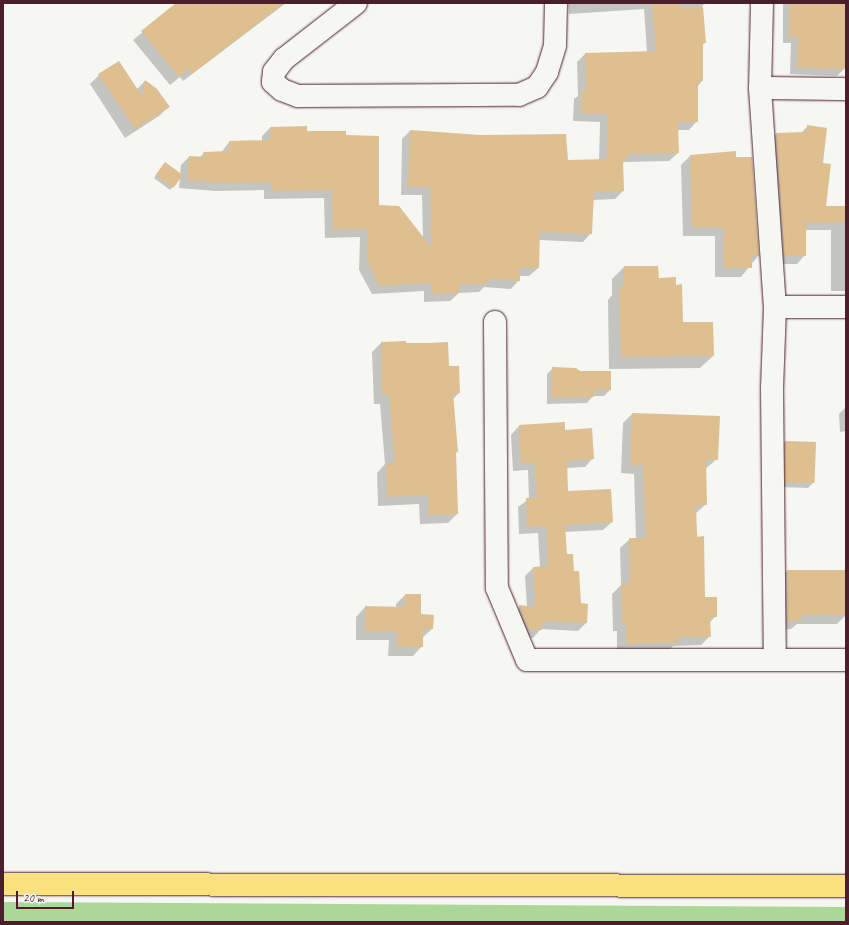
<!DOCTYPE html>
<style>
body{margin:0}
#map{position:relative;width:849px;height:925px;overflow:hidden;background:#f6f6f2;font-family:Caveat,sans-serif}
div>[style]{position:absolute}
[style*='--x']{left:calc(var(--x)*1px);top:calc(var(--y)*1px);width:calc(var(--w)*1px);rotate:calc(var(--a)*1deg)}
.green>*{inset:0;background:#abd897}
.shadow>*{inset:0;background:#0003}
.building>*{inset:0;background:#ddbf90;transform-origin:0 0}
.roads{filter:drop-shadow(0 0 1px #4a1f2b) drop-shadow(0 0 1px #4a1f2b)}
.minor>*{height:22px;margin:-11px;padding:0 11px;transform-origin:11px;border-radius:11px;background:#f6f6f2}
.highway>*{height:22px;margin:-11px;padding:0 11px;transform-origin:11px;border-radius:11px;background:#fae180}
span{translate:-50% -50%;white-space:nowrap;text-align:center;line-height:1.15;-webkit-text-stroke:3px #f6f6f2;paint-order:stroke}
.frame{position:absolute;inset:0;border:4px solid #4a1f2b;pointer-events:none}
.scale{position:absolute;left:16px;top:891px;width:58px;height:18px;box-sizing:border-box;border:2px solid #4a1f2b;border-top:0;padding-left:5px;font-size:12px;line-height:14px;white-space:nowrap;color:#4a1f2b;-webkit-text-stroke:3px #f6f6f2;paint-order:stroke}
</style>
<div id="map">
<div class="green">
<i style="clip-path:polygon(3px 902px,846px 907px,846px 922px,3px 922px)"></i>
</div>
<div class="shadow">
<i style="clip-path:polygon(179px 3px,286px 3px,183px 81px,180px 77px,170px 85px,133px 40px)"></i>
<i style="clip-path:polygon(568px 3px,706px 3px,702px 6px,705px 42px,702px 46px,702px 81px,697px 87px,697px 121px,689px 130px,677px 130px,678px 153px,669px 161px,624px 162px,622px 164px,623px 191px,615px 199px,592px 200px,591px 233px,583px 242px,539px 240px,538px 268px,529px 276px,519px 276px,519px 280px,511px 289px,484px 287px,479px 292px,459px 293px,450px 301px,424px 302px,424px 291px,372px 294px,359px 270px,360px 237px,325px 238px,324px 198px,264px 199px,264px 190px,215px 191px,179px 188px,180px 178px,170px 190px,154px 178px,162px 166px,180px 175px,181px 165px,189px 157px,199px 158px,204px 153px,221px 153px,229px 142px,262px 141px,262px 136px,270px 128px,306px 127px,306px 132px,345px 136px,378px 206px,423px 238px,422px 195px,401px 195px,402px 139px,410px 131px,567px 161px,599px 160px,600px 122px,573px 121px,574px 99px,578px 96px,577px 62px,585px 54px,647px 52px,644px 9px,569px 14px)"></i>
<i style="clip-path:polygon(783px 3px,845px 3px,844px 69px,837px 76px,790px 74px,791px 43px,783px 43px)"></i>
<i style="clip-path:polygon(99px 75px,136px 90px,145px 81px,168px 107px,159px 116px,125px 138px,90px 84px)"></i>
<i style="clip-path:polygon(808px 126px,822px 164px,825px 207px,846px 207px,846px 291px,831px 291px,831px 230px,805px 230px,805px 255px,797px 264px,776px 264px,768px 142px,776px 134px,801px 133px)"></i>
<i style="clip-path:polygon(690px 156px,758px 256px,741px 277px,715px 277px,715px 236px,683px 236px,681px 165px)"></i>
<i style="clip-path:polygon(624px 267px,675px 286px,682px 323px,713px 356px,700px 368px,609px 369px,608px 300px,612px 295px,612px 279px)"></i>
<i style="clip-path:polygon(381px 343px,447px 343px,448px 367px,459px 393px,453px 399px,457px 452px,455px 454px,457px 514px,448px 523px,420px 524px,419px 504px,378px 506px,377px 473px,385px 464px,380px 404px,374px 404px,372px 352px)"></i>
<i style="clip-path:polygon(553px 368px,610px 390px,604px 396px,593px 396px,587px 403px,547px 404px,547px 374px)"></i>
<i style="clip-path:polygon(846px 407px,846px 431px,840px 432px,839px 414px)"></i>
<i style="clip-path:polygon(632px 414px,717px 459px,705px 469px,706px 504px,695px 514px,704px 598px,716px 616px,709px 623px,710px 636px,701px 645px,673px 646px,667px 652px,617px 652px,617px 631px,613px 631px,612px 594px,621px 585px,620px 548px,630px 539px,636px 539px,634px 474px,621px 473px,623px 423px)"></i>
<i style="clip-path:polygon(564px 424px,564px 431px,593px 458px,585px 467px,566px 468px,567px 492px,612px 522px,603px 530px,564px 532px,566px 555px,580px 604px,587px 604px,586px 623px,578px 631px,541px 629px,533px 638px,520px 637px,511px 615px,520px 606px,527px 607px,525px 576px,533px 568px,540px 567px,538px 533px,519px 534px,518px 507px,529px 499px,528px 470px,513px 471px,511px 435px,519px 426px)"></i>
<i style="clip-path:polygon(785px 442px,814px 482px,808px 488px,780px 487px,779px 448px)"></i>
<i style="clip-path:polygon(787px 571px,846px 571px,846px 615px,837px 624px,797px 624px,791px 629px,778px 630px,778px 580px)"></i>
<i style="clip-path:polygon(405px 595px,432px 629px,422px 638px,422px 646px,413px 656px,388px 656px,389px 640px,356px 640px,356px 617px,365px 607px,396px 608px,396px 604px)"></i>
</div>
<div class="building">
<i style="clip-path:polygon(176px 3px,284px 3px,192px 74px,188px 69px,179px 77px,141px 31px)"></i>
<i style="clip-path:polygon(652px 3px,680px 3px,680px 8px,703px 7px,706px 43px,703px 43px,703px 81px,698px 81px,698px 122px,678px 122px,679px 153px,627px 154px,626px 161px,623px 161px,624px 191px,594px 192px,592px 234px,540px 232px,539px 268px,520px 268px,520px 281px,488px 279px,488px 284px,459px 285px,459px 293px,432px 294px,432px 283px,380px 286px,367px 261px,368px 229px,333px 230px,332px 190px,272px 191px,272px 182px,224px 183px,187px 180px,189px 156px,205px 157px,203px 152px,229px 151px,229px 141px,270px 140px,270px 127px,307px 126px,307px 131px,346px 131px,346px 135px,379px 136px,379px 205px,399px 206px,431px 247px,430px 187px,408px 187px,410px 130px,480px 135px,566px 134px,568px 160px,607px 159px,608px 114px,581px 113px,582px 90px,586px 90px,585px 53px,656px 51px)"></i>
<i style="clip-path:polygon(789px 3px,846px 3px,845px 69px,797px 68px,798px 37px,789px 37px)"></i>
<i style="clip-path:polygon(119px 61px,142px 96px,145px 80px,157px 89px,170px 107px,135px 129px,98px 74px)"></i>
<i style="clip-path:polygon(807px 125px,827px 128px,823px 163px,831px 164px,826px 206px,846px 206px,846px 222px,806px 223px,806px 256px,784px 256px,776px 133px,806px 132px)"></i>
<i style="clip-path:polygon(736px 151px,736px 157px,752px 157px,759px 256px,752px 256px,752px 268px,724px 268px,724px 228px,692px 227px,690px 155px)"></i>
<i style="left:165px;top:162px;width:22px;height:16px;rotate:36deg"></i>
<i style="clip-path:polygon(624px 266px,658px 266px,659px 278px,676px 277px,676px 285px,682px 284px,683px 322px,713px 322px,714px 356px,621px 357px,619px 286px,624px 286px)"></i>
<i style="clip-path:polygon(406px 341px,406px 344px,448px 342px,449px 366px,459px 366px,460px 393px,453px 393px,458px 452px,456px 452px,458px 514px,429px 515px,428px 495px,387px 497px,386px 463px,395px 462px,389px 395px,382px 395px,381px 342px)"></i>
<i style="clip-path:polygon(552px 367px,576px 368px,580px 371px,611px 371px,611px 390px,594px 390px,594px 397px,552px 398px)"></i>
<i style="clip-path:polygon(632px 413px,720px 416px,718px 460px,706px 460px,707px 505px,696px 505px,697px 537px,704px 536px,705px 597px,717px 597px,717px 617px,710px 617px,711px 637px,677px 637px,678px 643px,626px 644px,626px 622px,622px 623px,621px 584px,630px 584px,629px 538px,646px 538px,643px 465px,630px 465px)"></i>
<i style="clip-path:polygon(565px 422px,565px 430px,592px 428px,594px 459px,567px 461px,568px 491px,611px 489px,613px 522px,565px 525px,567px 554px,573px 554px,574px 571px,579px 571px,581px 603px,588px 604px,587px 623px,542px 621px,542px 630px,528px 629px,519px 605px,535px 607px,533px 567px,548px 566px,546px 526px,527px 527px,526px 498px,537px 498px,535px 463px,521px 463px,519px 425px)"></i>
<i style="left:785px;top:441px;width:31px;height:41px;rotate:2deg"></i>
<i style="clip-path:polygon(787px 570px,846px 570px,846px 615px,801px 615px,801px 621px,787px 621px)"></i>
<i style="clip-path:polygon(405px 594px,421px 594px,421px 614px,434px 615px,433px 629px,423px 629px,423px 647px,397px 647px,397px 632px,365px 631px,365px 606px,404px 607px)"></i>
</div>
<div class="roads">
<div class="minor">
<i style="--x:356;--y:3;--w:91;--a:142.1"></i>
<i style="--x:284;--y:59;--w:16;--a:128"></i>
<i style="--x:274;--y:72;--w:10;--a:96"></i>
<i style="--x:273;--y:82;--w:12;--a:42"></i>
<i style="--x:282;--y:90;--w:17;--a:21"></i>
<i style="--x:298;--y:96;--w:221;--a:-0.3"></i>
<i style="--x:519;--y:95;--w:20;--a:-24"></i>
<i style="--x:537;--y:87;--w:18;--a:-56"></i>
<i style="--x:547;--y:72;--w:28;--a:-73"></i>
<i style="--x:555;--y:45;--w:42;--a:-88.6"></i>
<i style="--x:762;--y:3;--w:85;--a:91.3"></i>
<i style="--x:760;--y:88;--w:220;--a:86.1"></i>
<i style="--x:775;--y:307;--w:81;--a:92.1"></i>
<i style="--x:772;--y:388;--w:271;--a:89.4"></i>
<i style="--x:760;--y:88;--w:86;--a:0.7"></i>
<i style="--x:775;--y:307;--w:71;--a:0"></i>
<i style="--x:495;--y:322;--w:266;--a:89.6"></i>
<i style="--x:497;--y:588;--w:78;--a:67.4"></i>
<i style="--x:527;--y:660;--w:319;--a:0"></i>
</div>
<div class="highway">
<i style="--x:3;--y:884;--w:843;--a:0.14"></i>
</div>
</div>
<div class="frame"></div>
<div class="scale">20 m</div>
</div>
